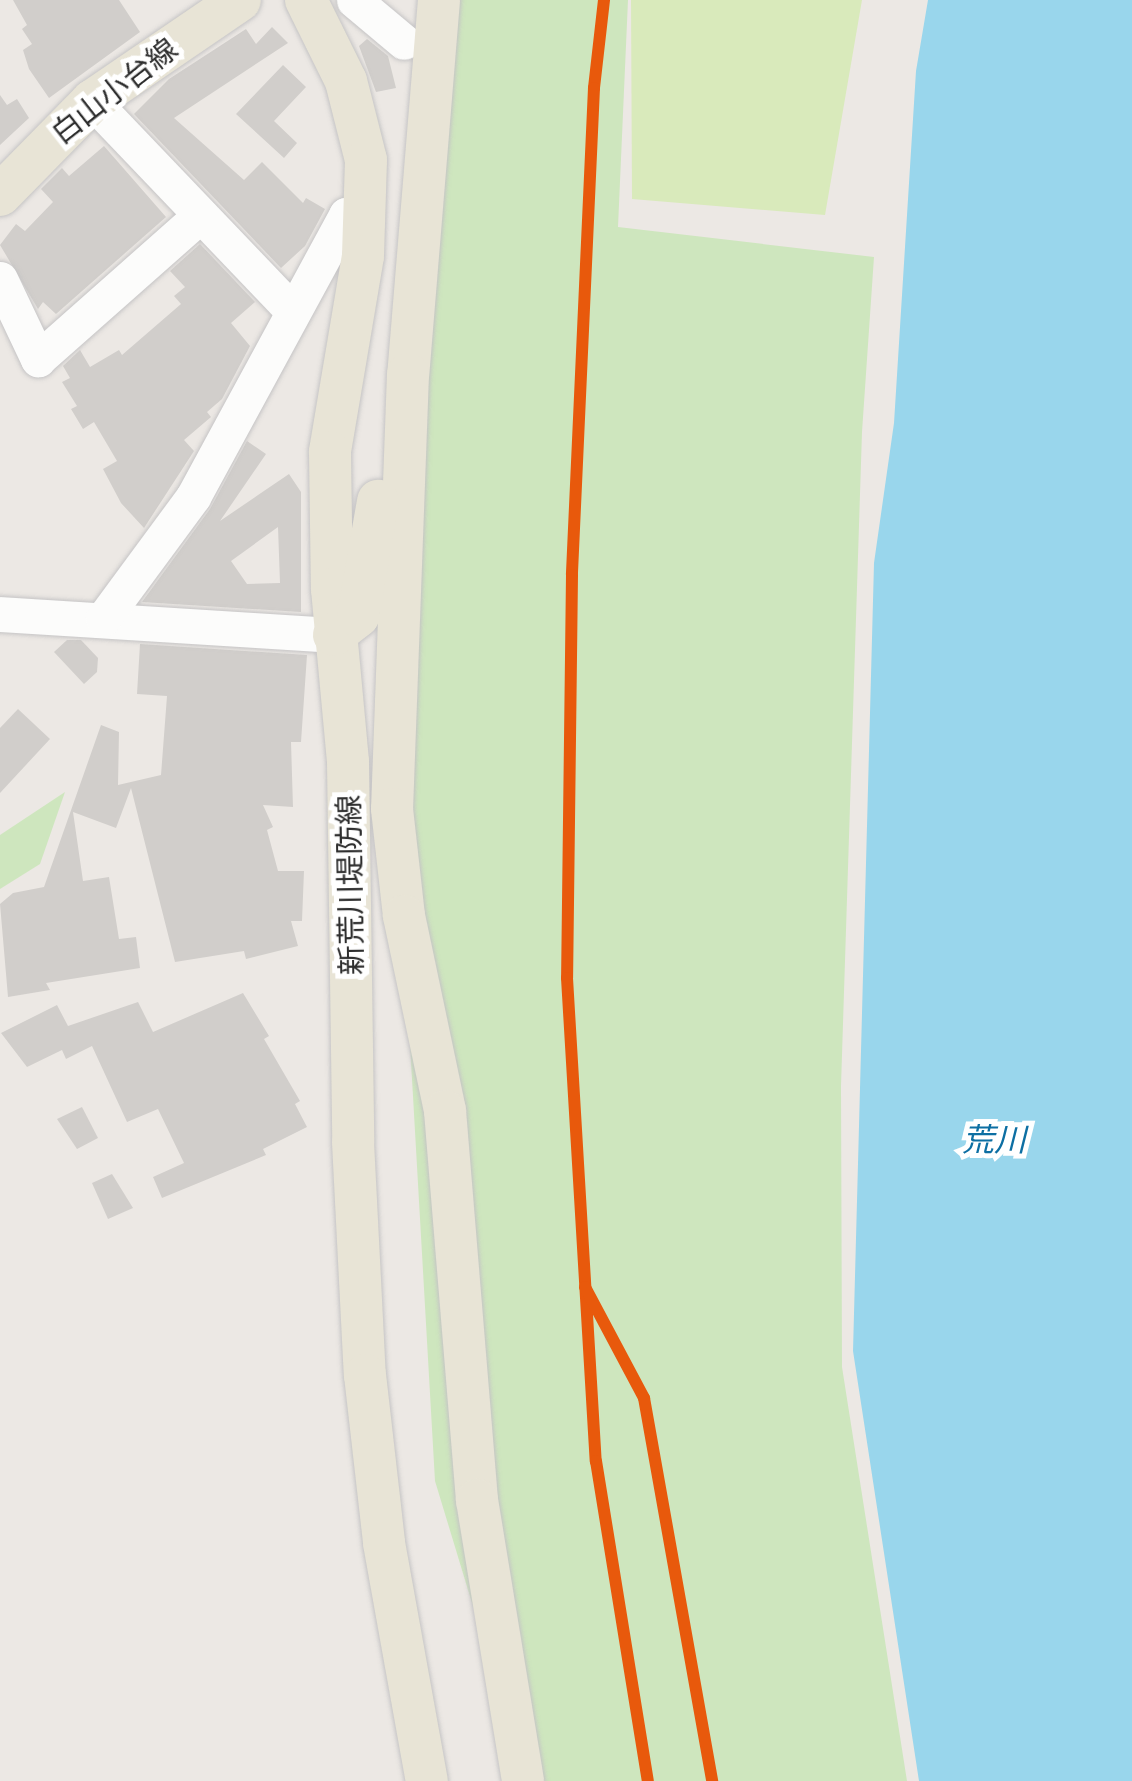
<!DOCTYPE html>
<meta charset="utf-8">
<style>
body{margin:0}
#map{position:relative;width:1132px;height:1781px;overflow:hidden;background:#ece8e4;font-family:Quicksand,"Noto Sans JP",sans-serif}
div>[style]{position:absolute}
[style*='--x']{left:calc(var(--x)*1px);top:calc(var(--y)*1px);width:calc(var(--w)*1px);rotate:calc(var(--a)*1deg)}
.green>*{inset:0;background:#cee6be}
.pitch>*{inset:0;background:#d9eabb}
.water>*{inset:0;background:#99d6ec}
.building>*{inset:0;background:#d1cecb}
.roads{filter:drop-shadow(0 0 2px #c5c4c5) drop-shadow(0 0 2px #c5c4c5)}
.minor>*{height:35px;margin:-17.5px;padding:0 17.5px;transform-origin:17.5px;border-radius:17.5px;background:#fcfcfb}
.major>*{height:42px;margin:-21px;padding:0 21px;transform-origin:21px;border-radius:21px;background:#e8e4d6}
.cycleway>*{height:12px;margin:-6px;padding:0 6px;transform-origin:6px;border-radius:6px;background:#e8590c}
span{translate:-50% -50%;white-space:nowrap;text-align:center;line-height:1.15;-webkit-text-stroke:10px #fff;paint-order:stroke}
.street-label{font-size:30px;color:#2e2e2e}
.water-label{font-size:32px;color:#0d6fa3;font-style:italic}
</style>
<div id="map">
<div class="green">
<i style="clip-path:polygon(455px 0,628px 0,618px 227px,874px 257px,862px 432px,841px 1086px,842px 1367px,907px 1781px,526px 1781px,435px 1481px,404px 939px,410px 493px)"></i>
<i style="clip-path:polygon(65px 792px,40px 864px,0 889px,0 835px)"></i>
</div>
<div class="pitch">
<i style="clip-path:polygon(631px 0,862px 0,825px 215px,632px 199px)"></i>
</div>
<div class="water">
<i style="clip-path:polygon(928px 0,1132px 0,1132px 1781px,919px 1781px,853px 1351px,874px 563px,894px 423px,916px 71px)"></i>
</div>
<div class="building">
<i style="clip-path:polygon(13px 0,119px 0,140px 32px,49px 98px,29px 69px,23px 50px,32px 44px,22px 29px,27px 25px)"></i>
<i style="clip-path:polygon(272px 27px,288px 43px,174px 118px,244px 180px,262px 162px,303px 203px,306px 198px,325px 209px,305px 246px,281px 268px,134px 114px,169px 79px,246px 29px,256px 44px)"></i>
<i style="clip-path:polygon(367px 39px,388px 56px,396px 88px,376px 92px,359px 46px)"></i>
<i style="clip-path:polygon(283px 65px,306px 87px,274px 121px,297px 143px,284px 158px,236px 114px)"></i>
<i style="clip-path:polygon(0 95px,7px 105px,17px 99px,29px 118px,0 145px)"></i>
<i style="clip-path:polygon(104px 146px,166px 217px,56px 314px,43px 302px,38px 309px,0 245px,16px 224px,25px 231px,53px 202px,41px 189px,62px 168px,69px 176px)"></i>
<i style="clip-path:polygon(200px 244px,255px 302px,231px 323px,250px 346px,222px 399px,207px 412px,211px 417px,184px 440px,194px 451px,144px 528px,121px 503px,103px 469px,117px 461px,94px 422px,83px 429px,71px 409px,77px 406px,62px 382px,70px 378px,63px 366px,80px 350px,90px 367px,119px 350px,122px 355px,181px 304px,174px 296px,185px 287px,170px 271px)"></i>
<i style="clip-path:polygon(evenodd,247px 441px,266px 454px,220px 521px,289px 474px,301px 492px,301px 612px,142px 602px,210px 509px,247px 441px,278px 527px,280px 583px,247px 584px,231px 561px,278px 527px)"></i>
<i style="clip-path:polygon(67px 640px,81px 640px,98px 658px,97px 672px,84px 684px,54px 652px)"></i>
<i style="clip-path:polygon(140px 644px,307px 655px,301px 742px,291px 742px,293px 807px,263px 805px,273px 827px,267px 830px,278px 871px,304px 871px,302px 921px,291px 921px,298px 946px,246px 959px,244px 951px,175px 962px,131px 788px,116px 828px,73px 812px,83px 881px,109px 877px,119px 939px,136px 937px,140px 968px,46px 983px,50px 990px,8px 997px,0 904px,13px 893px,44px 887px,101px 725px,119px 732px,118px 785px,161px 775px,167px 696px,137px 694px)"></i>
<i style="clip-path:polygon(18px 709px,50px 739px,0 793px,0 728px)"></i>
<i style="clip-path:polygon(243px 993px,269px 1036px,264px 1039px,300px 1101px,295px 1104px,307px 1127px,263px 1149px,266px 1155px,162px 1198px,153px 1177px,184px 1163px,158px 1109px,127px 1122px,92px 1046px,66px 1059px,62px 1050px,27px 1067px,1px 1033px,57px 1005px,68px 1026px,138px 1002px,153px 1032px)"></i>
<i style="clip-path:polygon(82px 1107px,98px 1138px,77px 1149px,57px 1119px)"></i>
<i style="clip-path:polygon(112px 1174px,133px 1208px,108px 1219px,92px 1183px)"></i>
</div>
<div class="roads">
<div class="minor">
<i style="--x:354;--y:0;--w:65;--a:40"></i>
<i style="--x:92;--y:101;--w:289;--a:46.3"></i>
<i style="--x:0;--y:279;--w:89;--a:64.6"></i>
<i style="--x:38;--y:359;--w:217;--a:-41.5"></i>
<i style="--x:0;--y:614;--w:335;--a:3.6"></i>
<i style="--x:103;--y:619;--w:152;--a:-53.6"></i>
<i style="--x:193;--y:497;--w:321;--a:-61.5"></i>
<i style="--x:346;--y:215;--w:20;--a:-9"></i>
</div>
<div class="major">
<i style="--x:306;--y:0;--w:90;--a:63.7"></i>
<i style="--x:346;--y:81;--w:81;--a:75.8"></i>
<i style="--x:366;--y:160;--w:96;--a:91.8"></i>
<i style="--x:363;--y:256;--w:199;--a:99.6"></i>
<i style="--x:330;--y:452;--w:137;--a:89.2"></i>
<i style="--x:332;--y:589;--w:174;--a:84.7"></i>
<i style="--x:348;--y:762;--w:380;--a:89.2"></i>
<i style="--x:353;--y:1142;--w:233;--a:87.1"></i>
<i style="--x:365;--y:1375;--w:169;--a:83.5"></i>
<i style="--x:384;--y:1543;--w:242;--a:79.8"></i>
<i style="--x:439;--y:0;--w:375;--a:94.7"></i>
<i style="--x:408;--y:374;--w:435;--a:92.1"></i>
<i style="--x:392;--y:809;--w:108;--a:83.6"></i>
<i style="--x:404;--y:916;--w:199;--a:78.1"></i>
<i style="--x:445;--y:1111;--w:390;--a:85.3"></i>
<i style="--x:477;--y:1500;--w:285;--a:80.7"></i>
<i style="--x:0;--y:195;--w:132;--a:-45.6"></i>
<i style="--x:92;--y:101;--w:179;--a:-34.3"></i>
<i style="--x:334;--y:635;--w:31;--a:-38"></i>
<i style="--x:358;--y:616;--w:117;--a:-80.1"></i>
</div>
</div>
<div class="cycleway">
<i style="--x:604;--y:0;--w:89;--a:96.5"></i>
<i style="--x:594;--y:88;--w:487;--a:92.6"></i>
<i style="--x:572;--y:575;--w:403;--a:90.7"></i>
<i style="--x:567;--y:978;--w:484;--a:86.6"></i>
<i style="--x:596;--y:1461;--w:324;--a:80.8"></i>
<i style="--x:585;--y:1287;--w:126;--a:62"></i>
<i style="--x:644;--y:1398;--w:389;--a:79.9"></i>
</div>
<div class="street-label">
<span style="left:114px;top:91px;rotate:-38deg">白山小台線</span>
<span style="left:350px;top:885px;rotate:-91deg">新荒川堤防線</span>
</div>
<div class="water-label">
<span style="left:994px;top:1139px">荒川</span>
</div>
</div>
